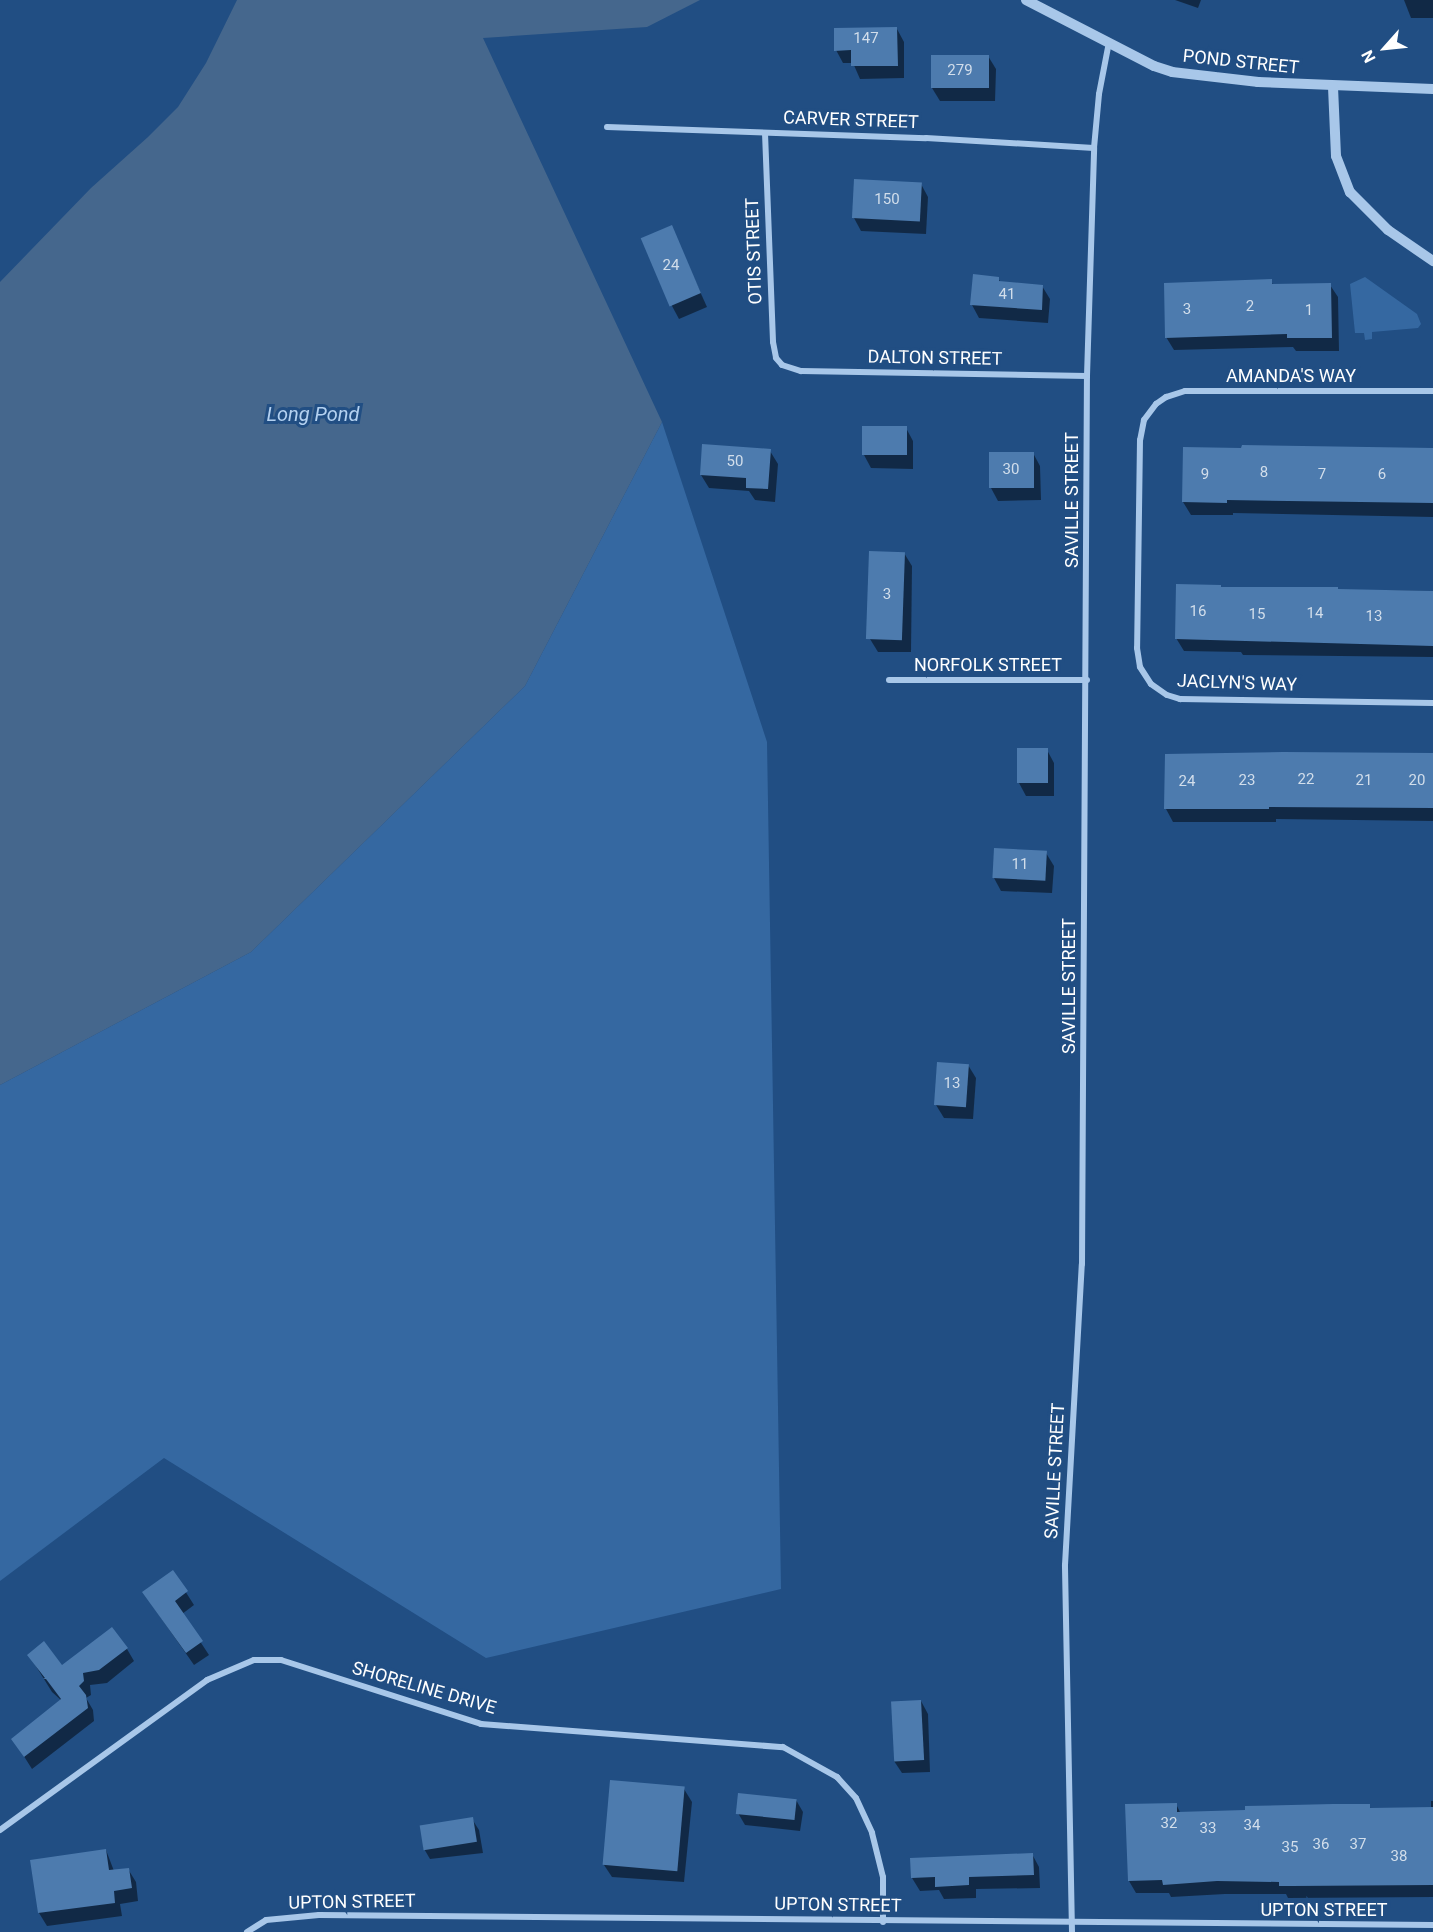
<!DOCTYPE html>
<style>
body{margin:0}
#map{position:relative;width:1433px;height:1932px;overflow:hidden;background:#214e83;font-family:Roboto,sans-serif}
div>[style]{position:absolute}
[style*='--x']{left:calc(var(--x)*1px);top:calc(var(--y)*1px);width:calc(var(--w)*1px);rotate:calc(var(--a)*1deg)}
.green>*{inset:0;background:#3568a1}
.water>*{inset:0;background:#45678d}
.shadow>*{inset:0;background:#0007}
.building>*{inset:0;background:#4d7bae;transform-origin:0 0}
.minor>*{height:6px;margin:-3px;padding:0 3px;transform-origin:3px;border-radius:3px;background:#a8c7e9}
.tertiary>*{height:10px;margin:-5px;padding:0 5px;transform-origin:5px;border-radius:5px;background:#a8c7e9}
span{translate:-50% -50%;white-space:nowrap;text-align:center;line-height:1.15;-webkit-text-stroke:6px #214e83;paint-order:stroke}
.number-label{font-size:15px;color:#d2deeb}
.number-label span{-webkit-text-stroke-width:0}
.street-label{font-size:18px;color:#fff}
.water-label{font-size:20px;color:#b4d1f0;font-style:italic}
.north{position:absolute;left:1355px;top:18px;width:60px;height:60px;-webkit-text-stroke:4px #214e83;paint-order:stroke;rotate:243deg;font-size:16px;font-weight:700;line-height:24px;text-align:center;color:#fff}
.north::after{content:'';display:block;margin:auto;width:21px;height:27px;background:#fff;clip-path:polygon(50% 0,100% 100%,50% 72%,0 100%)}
</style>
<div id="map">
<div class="green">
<i style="clip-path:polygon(1365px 277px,1417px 314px,1421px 324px,1418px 328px,1372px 332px,1372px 339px,1365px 340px,1364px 333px,1355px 333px,1350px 284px)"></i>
<i style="clip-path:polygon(662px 422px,767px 742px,781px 1589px,486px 1658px,164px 1458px,0 1581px,0 1085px,251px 952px,525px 686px)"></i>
</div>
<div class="water">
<i style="clip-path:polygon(237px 0,700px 0,647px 27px,483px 38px,662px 422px,525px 686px,251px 952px,0 1085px,0 282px,91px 188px,148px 137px,178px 107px,206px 63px)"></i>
</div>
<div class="shadow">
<i style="clip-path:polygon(1175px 0,1201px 0,1198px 8px)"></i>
<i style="clip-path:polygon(1404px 0,1433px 0,1433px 18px,1411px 18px)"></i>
<i style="clip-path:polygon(897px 29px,904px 42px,904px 78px,860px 79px,853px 63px,843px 63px,836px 50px)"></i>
<i style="clip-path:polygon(988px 56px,996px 69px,995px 101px,940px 101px,932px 88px)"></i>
<i style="clip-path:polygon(921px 184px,928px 197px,926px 234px,861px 231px,854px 218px)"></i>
<i style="clip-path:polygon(671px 227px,707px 307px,679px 319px,672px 306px)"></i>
<i style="clip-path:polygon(998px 278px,1001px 283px,1042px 286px,1050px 299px,1048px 323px,979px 318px,972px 305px)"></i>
<i style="clip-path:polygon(1271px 281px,1273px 285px,1330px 285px,1338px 297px,1339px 351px,1296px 351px,1293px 347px,1174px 350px,1166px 337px)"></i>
<i style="clip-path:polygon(906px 428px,913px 441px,913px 469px,871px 468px,864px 455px)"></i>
<i style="clip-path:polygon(770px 451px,778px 464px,775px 502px,755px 500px,749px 491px,709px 488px,701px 475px)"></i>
<i style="clip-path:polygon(1433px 451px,1433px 517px,1233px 513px,1233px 515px,1191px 515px,1183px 502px)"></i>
<i style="clip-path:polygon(1033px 453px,1040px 466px,1041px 500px,998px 501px,991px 488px)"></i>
<i style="clip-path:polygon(904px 553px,912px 566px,911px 652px,878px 652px,870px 639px)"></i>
<i style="clip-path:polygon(1221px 589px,1433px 591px,1433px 657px,1243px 655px,1241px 652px,1184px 651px,1176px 638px)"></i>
<i style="clip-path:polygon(1047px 750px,1054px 763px,1054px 796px,1026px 796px,1019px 783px)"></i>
<i style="clip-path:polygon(1433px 755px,1433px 821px,1276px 819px,1276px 822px,1173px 822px,1166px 809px)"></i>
<i style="clip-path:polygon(1046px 853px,1054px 866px,1052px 893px,1001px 891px,994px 878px)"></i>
<i style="clip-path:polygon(968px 1065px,976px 1078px,973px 1119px,944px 1118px,936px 1105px)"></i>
<i style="clip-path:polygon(173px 1572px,194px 1605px,182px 1614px,209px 1655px,194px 1665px,152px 1605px)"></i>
<i style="clip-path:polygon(127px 1649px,134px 1661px,107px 1683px,90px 1685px,91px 1695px,86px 1698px,93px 1710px,94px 1721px,32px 1769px,13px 1739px,62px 1701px,52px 1692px,29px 1655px,62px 1667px)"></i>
<i style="clip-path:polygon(921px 1701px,928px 1714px,930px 1772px,902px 1773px,894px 1761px)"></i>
<i style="clip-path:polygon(684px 1789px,692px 1802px,684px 1882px,612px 1877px,604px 1865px)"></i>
<i style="clip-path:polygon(796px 1800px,803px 1812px,800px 1831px,745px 1825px,738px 1813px)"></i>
<i style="clip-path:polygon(1431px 1801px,1433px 1801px,1433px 1897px,1288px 1898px,1286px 1894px,1225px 1894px,1171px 1897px,1169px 1893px,1136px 1893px,1129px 1881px,1176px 1804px,1181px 1814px,1369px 1806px,1371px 1809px,1431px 1809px)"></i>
<i style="clip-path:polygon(472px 1819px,479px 1830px,483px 1853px,430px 1859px,423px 1847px)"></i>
<i style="clip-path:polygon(106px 1850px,114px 1871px,128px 1869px,136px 1882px,138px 1901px,120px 1904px,122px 1916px,47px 1926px,39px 1913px,32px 1862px)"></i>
<i style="clip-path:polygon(1032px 1854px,1039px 1867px,1040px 1888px,976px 1889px,976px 1898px,944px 1899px,939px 1890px,920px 1891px,912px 1878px)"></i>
</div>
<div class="building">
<i style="clip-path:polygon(897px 27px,898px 66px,851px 66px,851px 50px,834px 51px,834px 28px)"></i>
<i style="left:931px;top:55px;width:58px;height:33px"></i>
<i style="left:854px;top:179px;width:68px;height:39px;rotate:3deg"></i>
<i style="left:672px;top:225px;width:74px;height:34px;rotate:67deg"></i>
<i style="clip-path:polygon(973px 274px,999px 277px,999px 281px,1043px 285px,1042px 310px,970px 305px)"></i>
<i style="clip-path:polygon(1272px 279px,1272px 284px,1331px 283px,1332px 338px,1287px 338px,1287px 334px,1165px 338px,1164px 283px)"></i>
<i style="left:862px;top:426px;width:45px;height:29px"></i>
<i style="clip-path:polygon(702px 444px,771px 449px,768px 489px,746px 488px,746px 478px,700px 475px)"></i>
<i style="clip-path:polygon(1242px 445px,1433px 448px,1433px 503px,1227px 500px,1227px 503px,1182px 502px,1183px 447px,1241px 448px)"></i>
<i style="left:989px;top:452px;width:45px;height:36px"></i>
<i style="left:869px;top:551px;width:36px;height:88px;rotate:2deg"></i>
<i style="clip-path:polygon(1176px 584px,1221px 585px,1221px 587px,1338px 587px,1338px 589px,1433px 591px,1433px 646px,1175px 639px)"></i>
<i style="left:1048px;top:748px;width:35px;height:31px;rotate:90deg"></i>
<i style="clip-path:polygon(1283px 752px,1433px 753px,1433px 808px,1269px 807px,1269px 809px,1164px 809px,1165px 754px)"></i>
<i style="left:994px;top:848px;width:53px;height:30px;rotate:3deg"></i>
<i style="left:937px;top:1062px;width:32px;height:43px;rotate:4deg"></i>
<i style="clip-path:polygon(173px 1570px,188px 1591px,175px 1601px,203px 1641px,186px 1653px,142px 1592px)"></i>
<i style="clip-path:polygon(112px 1627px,128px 1648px,99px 1670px,83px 1673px,84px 1681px,79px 1686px,86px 1695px,88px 1708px,24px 1757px,11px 1739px,61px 1699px,46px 1679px,43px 1679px,45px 1678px,27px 1655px,44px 1641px,62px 1665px)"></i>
<i style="left:921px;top:1700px;width:60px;height:30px;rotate:87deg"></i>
<i style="left:610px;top:1780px;width:75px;height:85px;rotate:5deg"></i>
<i style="left:738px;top:1793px;width:59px;height:21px;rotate:6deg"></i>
<i style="clip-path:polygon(1177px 1803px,1177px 1812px,1245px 1810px,1245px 1806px,1333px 1804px,1370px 1804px,1370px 1808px,1433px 1807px,1433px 1885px,1292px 1886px,1279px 1886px,1279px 1882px,1217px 1881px,1163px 1885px,1162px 1880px,1128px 1881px,1125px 1804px)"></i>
<i style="left:473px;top:1817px;width:25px;height:54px;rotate:81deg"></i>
<i style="clip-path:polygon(106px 1849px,109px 1870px,129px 1868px,132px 1888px,114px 1891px,115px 1903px,38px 1913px,30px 1860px)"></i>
<i style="clip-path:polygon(1033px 1853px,1034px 1875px,969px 1877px,969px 1885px,935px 1887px,935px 1877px,911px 1878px,910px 1858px)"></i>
</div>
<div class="minor">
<i style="--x:607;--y:127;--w:319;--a:2"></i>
<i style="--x:926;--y:138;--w:168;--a:3.4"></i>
<i style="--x:765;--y:133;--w:209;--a:87.8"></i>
<i style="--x:773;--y:342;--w:16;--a:79"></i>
<i style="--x:776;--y:358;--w:9;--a:49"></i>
<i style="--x:782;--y:365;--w:20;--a:18"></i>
<i style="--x:801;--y:371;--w:286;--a:1"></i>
<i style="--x:1433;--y:391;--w:248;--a:180"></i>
<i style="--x:1185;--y:391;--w:20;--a:162"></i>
<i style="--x:1166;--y:397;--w:12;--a:145"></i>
<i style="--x:1156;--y:404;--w:20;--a:127"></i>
<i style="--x:1144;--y:420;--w:20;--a:101"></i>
<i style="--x:1140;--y:440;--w:208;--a:90.8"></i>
<i style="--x:1137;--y:648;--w:19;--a:81"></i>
<i style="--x:1140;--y:667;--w:20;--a:57"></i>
<i style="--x:1151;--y:684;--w:19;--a:35"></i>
<i style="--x:1167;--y:695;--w:14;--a:17"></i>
<i style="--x:1180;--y:699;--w:253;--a:0.9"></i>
<i style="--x:889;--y:680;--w:198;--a:0"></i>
<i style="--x:0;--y:1830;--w:256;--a:-35.9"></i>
<i style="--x:207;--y:1680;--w:51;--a:-23.1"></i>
<i style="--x:254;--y:1660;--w:27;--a:0"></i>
<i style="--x:281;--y:1660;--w:210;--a:17.7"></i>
<i style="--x:481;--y:1724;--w:303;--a:4.4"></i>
<i style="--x:783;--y:1747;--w:62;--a:29.1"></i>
<i style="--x:837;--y:1777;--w:28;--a:48"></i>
<i style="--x:856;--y:1798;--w:38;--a:65"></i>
<i style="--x:872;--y:1833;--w:45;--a:76"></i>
<i style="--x:883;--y:1877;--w:45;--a:90"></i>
<i style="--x:247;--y:1932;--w:22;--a:-32"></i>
<i style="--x:266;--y:1920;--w:53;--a:-5.4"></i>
<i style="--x:319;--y:1915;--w:1114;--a:0.51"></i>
<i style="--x:1072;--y:1932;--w:367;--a:-91.1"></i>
<i style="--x:1065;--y:1565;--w:301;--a:-86.8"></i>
<i style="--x:1082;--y:1264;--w:888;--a:-89.68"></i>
<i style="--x:1087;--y:376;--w:228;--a:-88.2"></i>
<i style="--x:1094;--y:148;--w:54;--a:-84.7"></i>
<i style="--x:1099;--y:94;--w:53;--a:-79.1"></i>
</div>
<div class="tertiary">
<i style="--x:1026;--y:0;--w:144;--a:27.3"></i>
<i style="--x:1154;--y:66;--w:19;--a:18"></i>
<i style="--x:1172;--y:72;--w:87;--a:6.6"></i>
<i style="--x:1258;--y:82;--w:175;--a:2.3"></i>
<i style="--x:1333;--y:87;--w:69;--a:87.5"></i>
<i style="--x:1336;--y:156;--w:39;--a:69"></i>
<i style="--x:1350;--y:192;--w:54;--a:45"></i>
<i style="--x:1388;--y:230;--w:55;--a:34.6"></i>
</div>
<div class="number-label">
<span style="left:866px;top:39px">147</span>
<span style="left:960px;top:71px">279</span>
<span style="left:887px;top:200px">150</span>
<span style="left:671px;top:266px">24</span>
<span style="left:1007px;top:295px">41</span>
<span style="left:1250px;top:307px">2</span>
<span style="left:1187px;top:310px">3</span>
<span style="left:1309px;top:311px">1</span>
<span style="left:735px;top:462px">50</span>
<span style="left:1011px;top:470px">30</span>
<span style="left:1264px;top:473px">8</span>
<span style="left:1205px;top:475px">9</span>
<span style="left:1322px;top:475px">7</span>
<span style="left:1382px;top:475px">6</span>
<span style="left:887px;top:595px">3</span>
<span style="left:1198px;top:612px">16</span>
<span style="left:1315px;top:614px">14</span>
<span style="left:1257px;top:615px">15</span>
<span style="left:1374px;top:617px">13</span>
<span style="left:1306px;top:780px">22</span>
<span style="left:1247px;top:781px">23</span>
<span style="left:1364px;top:781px">21</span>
<span style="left:1417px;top:781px">20</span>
<span style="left:1187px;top:782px">24</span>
<span style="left:1020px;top:865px">11</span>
<span style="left:952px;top:1084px">13</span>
<span style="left:1169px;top:1824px">32</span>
<span style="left:1252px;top:1826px">34</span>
<span style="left:1208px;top:1829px">33</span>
<span style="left:1321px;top:1845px">36</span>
<span style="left:1358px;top:1845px">37</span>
<span style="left:1290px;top:1848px">35</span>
<span style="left:1399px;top:1857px">38</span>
</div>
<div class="street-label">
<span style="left:1241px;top:62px;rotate:6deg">POND STREET</span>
<span style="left:851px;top:120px;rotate:2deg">CARVER STREET</span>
<span style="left:754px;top:251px;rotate:-92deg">OTIS STREET</span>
<span style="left:935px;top:358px;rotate:1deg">DALTON STREET</span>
<span style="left:1291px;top:376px">AMANDA'S WAY</span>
<span style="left:1072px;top:500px;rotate:-90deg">SAVILLE STREET</span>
<span style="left:988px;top:665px">NORFOLK STREET</span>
<span style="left:1237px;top:683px;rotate:2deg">JACLYN'S WAY</span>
<span style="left:1069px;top:986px;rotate:-90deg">SAVILLE STREET</span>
<span style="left:1055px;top:1471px;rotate:-87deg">SAVILLE STREET</span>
<span style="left:424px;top:1688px;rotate:16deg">SHORELINE DRIVE</span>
<span style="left:352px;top:1902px;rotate:-1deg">UPTON STREET</span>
<span style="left:838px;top:1905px;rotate:1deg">UPTON STREET</span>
<span style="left:1324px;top:1910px">UPTON STREET</span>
</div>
<div class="water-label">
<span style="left:313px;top:414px">Long Pond</span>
</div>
<div class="north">N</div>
</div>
